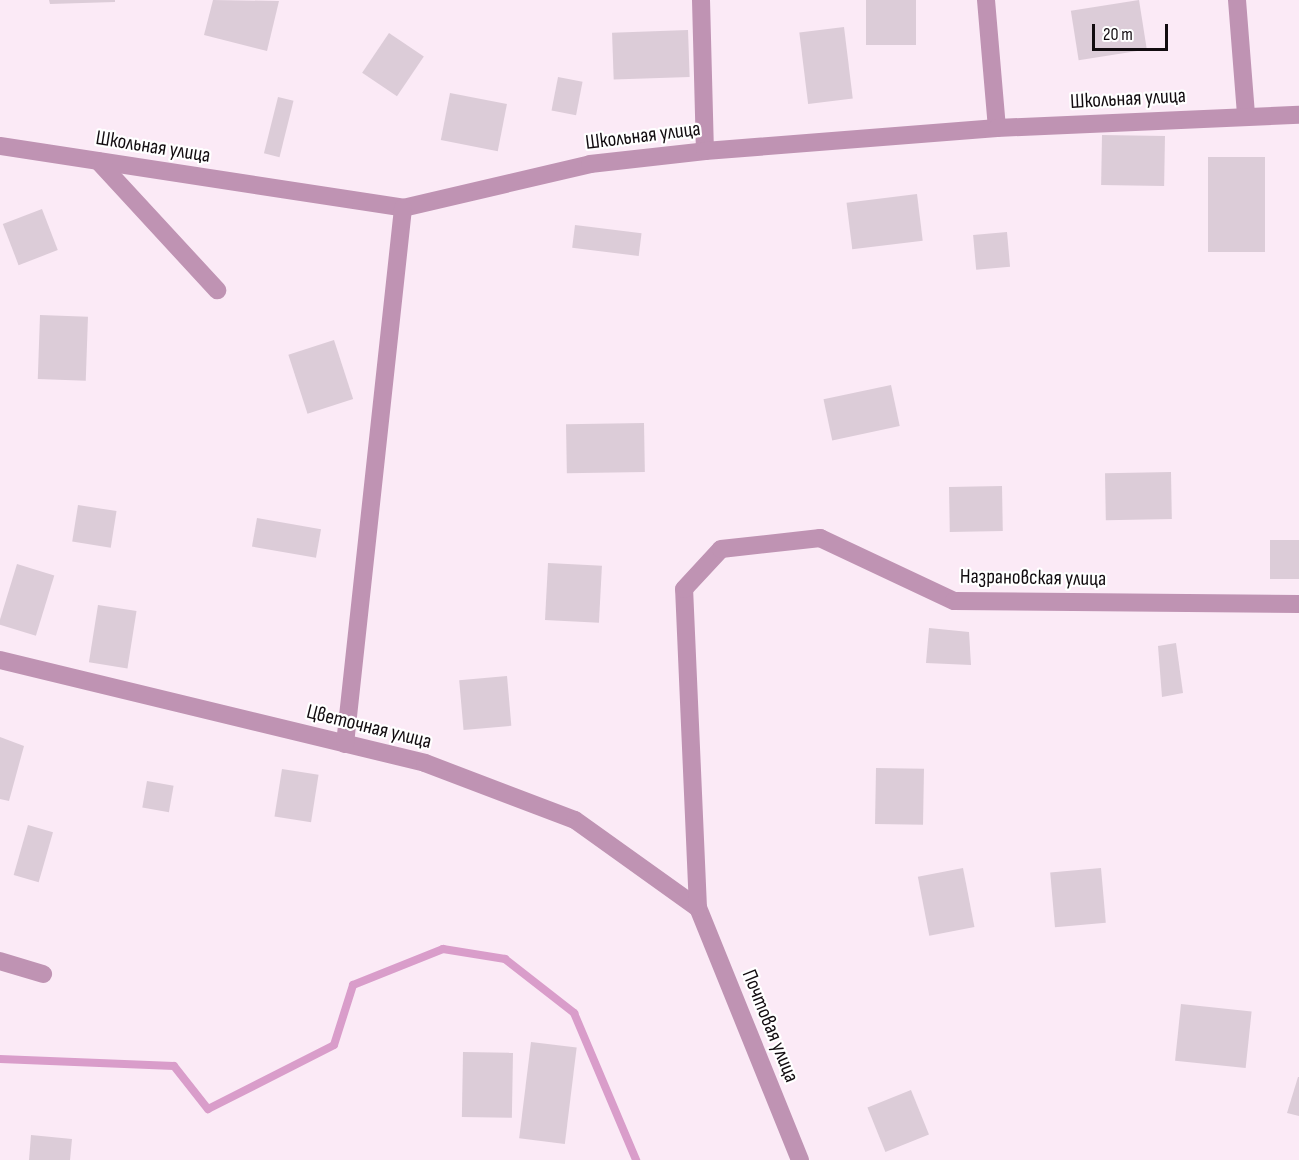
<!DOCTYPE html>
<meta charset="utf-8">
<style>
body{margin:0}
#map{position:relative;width:1299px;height:1160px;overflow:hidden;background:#fbeaf6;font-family:"Sofia Sans Condensed",sans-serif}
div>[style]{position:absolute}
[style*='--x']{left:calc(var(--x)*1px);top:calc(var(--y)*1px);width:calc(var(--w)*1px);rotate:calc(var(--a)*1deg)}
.stream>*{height:8px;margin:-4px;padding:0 4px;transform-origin:4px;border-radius:4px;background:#d99dca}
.building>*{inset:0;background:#dcccd8;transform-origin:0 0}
.minor>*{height:18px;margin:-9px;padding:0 9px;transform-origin:9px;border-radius:9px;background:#bf93b3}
span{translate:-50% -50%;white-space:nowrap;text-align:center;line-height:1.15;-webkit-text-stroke:4.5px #fff;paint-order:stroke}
.street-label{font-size:21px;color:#120c10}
.scale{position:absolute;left:1092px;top:24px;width:76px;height:27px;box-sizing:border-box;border:3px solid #120c10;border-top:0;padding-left:8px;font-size:18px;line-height:21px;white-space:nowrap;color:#120c10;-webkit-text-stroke:4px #fff;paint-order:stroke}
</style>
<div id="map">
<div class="stream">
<i style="--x:0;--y:1059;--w:174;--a:2.3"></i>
<i style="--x:174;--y:1066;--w:55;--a:51.7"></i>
<i style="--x:208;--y:1109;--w:141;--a:-26.9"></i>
<i style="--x:334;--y:1045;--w:63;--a:-72.4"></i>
<i style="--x:353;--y:985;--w:97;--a:-21.8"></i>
<i style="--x:443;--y:949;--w:63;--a:9.2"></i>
<i style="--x:505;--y:959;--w:88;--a:38"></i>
<i style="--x:574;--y:1013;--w:160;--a:67.1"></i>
</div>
<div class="building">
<i style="clip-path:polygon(49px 0,115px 0,115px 2px,50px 4px)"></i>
<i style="clip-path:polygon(213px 0,279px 1px,267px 51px,204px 35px)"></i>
<i style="left:866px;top:0;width:50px;height:45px"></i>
<i style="left:1139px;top:0;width:50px;height:69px;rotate:81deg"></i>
<i style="left:844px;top:27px;width:72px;height:45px;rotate:83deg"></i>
<i style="left:688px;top:30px;width:47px;height:76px;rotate:88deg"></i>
<i style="left:389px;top:33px;width:42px;height:48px;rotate:34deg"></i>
<i style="left:558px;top:77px;width:25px;height:34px;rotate:11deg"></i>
<i style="left:450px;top:93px;width:58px;height:48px;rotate:11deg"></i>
<i style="left:278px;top:97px;width:16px;height:58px;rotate:14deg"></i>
<i style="left:1102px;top:135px;width:63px;height:50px;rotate:1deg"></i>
<i style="left:1208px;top:157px;width:57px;height:95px"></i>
<i style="left:917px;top:194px;width:47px;height:71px;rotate:83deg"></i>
<i style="left:42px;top:209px;width:44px;height:42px;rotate:69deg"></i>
<i style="left:575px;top:225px;width:67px;height:23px;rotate:7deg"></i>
<i style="left:1007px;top:232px;width:35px;height:34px;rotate:85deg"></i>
<i style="left:40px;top:315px;width:48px;height:64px;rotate:2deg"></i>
<i style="left:334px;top:340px;width:62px;height:48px;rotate:72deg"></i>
<i style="left:891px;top:385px;width:42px;height:69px;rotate:78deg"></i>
<i style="left:644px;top:423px;width:49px;height:78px;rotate:89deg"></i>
<i style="left:1171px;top:472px;width:47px;height:66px;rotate:89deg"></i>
<i style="left:1002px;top:486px;width:45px;height:53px;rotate:89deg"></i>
<i style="left:78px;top:505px;width:39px;height:37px;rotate:9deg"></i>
<i style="left:257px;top:518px;width:65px;height:29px;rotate:10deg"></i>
<i style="left:1299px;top:540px;width:39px;height:29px;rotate:90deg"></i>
<i style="left:548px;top:563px;width:54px;height:57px;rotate:3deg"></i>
<i style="left:17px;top:564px;width:39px;height:63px;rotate:17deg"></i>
<i style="left:98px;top:605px;width:39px;height:58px;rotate:9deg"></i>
<i style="clip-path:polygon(929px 628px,969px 632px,971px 665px,926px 663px)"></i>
<i style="clip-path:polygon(1176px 643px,1183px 693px,1162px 697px,1158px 646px)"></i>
<i style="left:507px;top:676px;width:50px;height:48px;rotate:85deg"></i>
<i style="clip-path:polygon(0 737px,24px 746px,9px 801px,0 799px)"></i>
<i style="left:876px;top:768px;width:48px;height:56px;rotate:1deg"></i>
<i style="left:282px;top:769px;width:37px;height:48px;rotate:9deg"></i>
<i style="left:147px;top:781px;width:27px;height:27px;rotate:10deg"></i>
<i style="left:28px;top:825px;width:26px;height:52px;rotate:16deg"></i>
<i style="left:963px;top:868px;width:60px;height:46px;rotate:79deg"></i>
<i style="left:1101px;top:868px;width:55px;height:51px;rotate:85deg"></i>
<i style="left:1181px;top:1004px;width:71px;height:57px;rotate:6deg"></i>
<i style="left:531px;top:1042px;width:46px;height:97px;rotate:7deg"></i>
<i style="left:463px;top:1052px;width:50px;height:65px;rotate:1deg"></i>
<i style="clip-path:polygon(1298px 1077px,1299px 1077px,1299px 1116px,1287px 1113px)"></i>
<i style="left:911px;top:1090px;width:48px;height:47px;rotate:68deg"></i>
<i style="clip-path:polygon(31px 1135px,72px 1139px,70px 1160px,29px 1160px)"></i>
</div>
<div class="minor">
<i style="--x:701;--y:0;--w:151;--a:88.5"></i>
<i style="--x:986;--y:0;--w:128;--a:85.1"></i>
<i style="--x:1237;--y:0;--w:115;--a:85.5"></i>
<i style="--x:0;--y:146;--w:408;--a:8.7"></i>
<i style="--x:403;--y:208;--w:192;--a:-13.2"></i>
<i style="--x:590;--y:164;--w:116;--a:-6.4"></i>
<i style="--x:705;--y:151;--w:293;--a:-4.5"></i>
<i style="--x:997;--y:128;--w:302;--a:-2.5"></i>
<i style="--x:98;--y:161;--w:176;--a:47.3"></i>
<i style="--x:0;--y:660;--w:437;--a:13.6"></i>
<i style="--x:425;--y:763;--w:160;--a:20.8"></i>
<i style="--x:575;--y:820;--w:151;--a:35.6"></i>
<i style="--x:345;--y:744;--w:539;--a:-83.82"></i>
<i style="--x:0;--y:961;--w:45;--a:16.8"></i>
<i style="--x:800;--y:1160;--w:272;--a:-112"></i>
<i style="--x:698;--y:908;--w:319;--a:-92.5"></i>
<i style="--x:684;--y:589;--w:54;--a:-47.2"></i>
<i style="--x:721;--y:549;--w:100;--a:-6.3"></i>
<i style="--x:820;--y:538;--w:148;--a:25.2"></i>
<i style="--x:954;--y:601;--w:345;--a:0.5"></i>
</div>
<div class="street-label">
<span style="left:1128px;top:99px;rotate:-3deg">Школьная улица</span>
<span style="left:643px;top:136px;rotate:-7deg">Школьная улица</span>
<span style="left:153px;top:147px;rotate:9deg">Школьная улица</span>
<span style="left:1033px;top:578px;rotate:1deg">Назрановская улица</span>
<span style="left:369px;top:727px;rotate:14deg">Цветочная улица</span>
<span style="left:770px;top:1026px;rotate:68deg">Почтовая улица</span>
</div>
<div class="scale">20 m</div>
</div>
